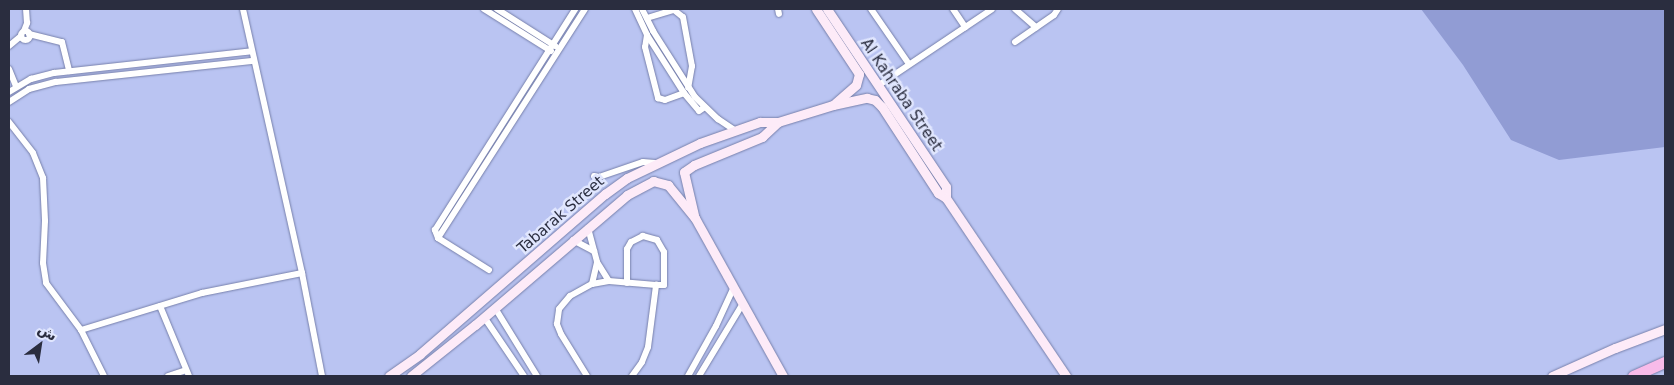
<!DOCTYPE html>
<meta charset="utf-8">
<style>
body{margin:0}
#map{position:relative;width:1674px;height:385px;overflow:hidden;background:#bac4f2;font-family:"DejaVu Sans",Vazirmatn,sans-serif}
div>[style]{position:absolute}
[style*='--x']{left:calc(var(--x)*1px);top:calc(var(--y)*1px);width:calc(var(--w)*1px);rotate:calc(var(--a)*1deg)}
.green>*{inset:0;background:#919cd4}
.roads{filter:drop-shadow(0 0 1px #7780ab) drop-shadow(0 0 1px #7780ab)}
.street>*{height:6px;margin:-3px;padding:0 3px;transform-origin:3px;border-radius:3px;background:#fff}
.street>.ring{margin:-3px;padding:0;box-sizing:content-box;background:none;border:6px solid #fff;border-radius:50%}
.secondary>*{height:9px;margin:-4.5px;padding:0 4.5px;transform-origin:4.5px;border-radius:4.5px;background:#fdebf8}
.highway>*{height:11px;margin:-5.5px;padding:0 5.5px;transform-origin:5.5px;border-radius:5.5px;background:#f8bbe9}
span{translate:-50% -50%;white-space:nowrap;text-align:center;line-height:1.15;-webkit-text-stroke:5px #e0e6fe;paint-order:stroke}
.street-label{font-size:15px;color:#2a2d3f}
.frame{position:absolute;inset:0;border:10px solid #2a2d3f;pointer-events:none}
.north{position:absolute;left:15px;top:320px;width:50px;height:50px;-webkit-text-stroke:4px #e0e6fe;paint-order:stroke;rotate:31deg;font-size:14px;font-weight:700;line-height:20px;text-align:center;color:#2a2d3f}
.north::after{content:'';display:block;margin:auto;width:18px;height:22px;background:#2a2d3f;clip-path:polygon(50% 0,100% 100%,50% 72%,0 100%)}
</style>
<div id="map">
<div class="green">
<i style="clip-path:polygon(1421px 9px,1665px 9px,1665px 147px,1559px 160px,1511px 140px,1463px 65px)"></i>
</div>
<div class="roads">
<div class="street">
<i style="--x:243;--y:9;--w:271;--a:77.4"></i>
<i style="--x:302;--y:273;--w:105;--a:79"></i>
<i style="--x:484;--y:9;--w:79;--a:32.1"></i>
<i style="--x:497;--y:9;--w:69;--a:32.5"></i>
<i style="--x:635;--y:9;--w:29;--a:65"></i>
<i style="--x:647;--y:35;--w:69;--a:57.5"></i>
<i style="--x:684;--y:93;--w:23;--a:50"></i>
<i style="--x:699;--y:111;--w:7;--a:-34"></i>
<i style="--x:642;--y:9;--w:25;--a:63"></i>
<i style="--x:653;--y:31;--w:78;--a:57.5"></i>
<i style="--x:695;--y:97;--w:32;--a:44"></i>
<i style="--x:718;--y:119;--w:22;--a:34"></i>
<i style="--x:778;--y:9;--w:5;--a:79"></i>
<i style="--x:871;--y:9;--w:67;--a:55.4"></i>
<i style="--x:953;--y:9;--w:22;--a:56"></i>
<i style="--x:1015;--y:9;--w:28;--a:41"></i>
<i style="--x:647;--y:18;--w:28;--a:-17"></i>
<i style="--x:674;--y:10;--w:11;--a:38"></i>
<i style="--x:683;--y:17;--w:50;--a:79.6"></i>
<i style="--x:692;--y:66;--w:22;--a:100"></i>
<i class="ring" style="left:20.5px;top:30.5px;width:3px;height:3px"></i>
<i style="--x:24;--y:31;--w:9;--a:-69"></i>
<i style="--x:27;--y:23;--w:14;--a:-94"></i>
<i style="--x:29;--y:34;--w:34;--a:14"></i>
<i style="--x:62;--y:42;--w:30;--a:76"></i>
<i style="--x:647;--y:35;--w:12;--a:99"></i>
<i style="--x:645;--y:47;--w:53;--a:75.7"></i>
<i style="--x:658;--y:98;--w:7;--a:16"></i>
<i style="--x:665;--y:100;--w:20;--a:-20"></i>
<i style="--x:1015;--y:42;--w:47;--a:-34.7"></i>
<i style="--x:1054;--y:15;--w:7;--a:-56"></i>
<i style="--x:9;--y:46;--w:16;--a:-40"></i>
<i style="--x:9;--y:69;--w:18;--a:68"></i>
<i style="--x:879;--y:85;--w:136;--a:-33.9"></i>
<i style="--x:9;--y:92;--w:26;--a:-31"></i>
<i style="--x:31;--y:79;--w:24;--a:-15"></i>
<i style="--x:54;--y:73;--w:199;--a:-6.3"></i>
<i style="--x:9;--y:102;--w:24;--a:-33"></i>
<i style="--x:29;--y:89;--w:28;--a:-15"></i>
<i style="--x:56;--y:82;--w:199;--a:-6.1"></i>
<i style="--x:9;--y:122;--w:39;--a:52"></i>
<i style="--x:33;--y:153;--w:27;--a:68"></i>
<i style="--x:43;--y:178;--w:43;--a:87.3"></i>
<i style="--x:45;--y:221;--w:42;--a:92.7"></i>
<i style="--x:43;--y:263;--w:20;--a:81"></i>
<i style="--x:46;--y:283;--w:59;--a:53.3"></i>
<i style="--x:81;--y:330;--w:51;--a:63.4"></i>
<i style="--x:594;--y:176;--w:5;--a:11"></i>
<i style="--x:599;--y:177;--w:46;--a:-18.8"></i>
<i style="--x:643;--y:162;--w:12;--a:5"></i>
<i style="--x:588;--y:228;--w:35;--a:75"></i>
<i style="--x:597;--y:262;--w:22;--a:58"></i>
<i style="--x:438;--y:238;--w:272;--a:-57.3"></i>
<i style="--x:573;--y:240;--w:24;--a:28"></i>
<i style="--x:489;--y:270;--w:60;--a:-147.9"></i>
<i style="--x:438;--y:238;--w:9;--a:-111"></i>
<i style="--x:435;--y:230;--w:262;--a:-57.6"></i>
<i style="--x:592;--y:284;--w:22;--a:-77"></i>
<i style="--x:160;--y:306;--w:76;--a:67.5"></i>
<i style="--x:495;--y:308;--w:80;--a:58.3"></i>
<i style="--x:484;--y:317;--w:71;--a:55.9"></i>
<i style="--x:81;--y:330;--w:127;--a:-17"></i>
<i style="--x:202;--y:293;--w:102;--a:-11.3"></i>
<i style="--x:168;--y:376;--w:19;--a:-18"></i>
<i style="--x:587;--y:376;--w:49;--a:-121.8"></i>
<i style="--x:561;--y:334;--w:11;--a:-112"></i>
<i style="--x:557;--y:324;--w:15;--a:-82"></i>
<i style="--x:559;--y:309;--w:17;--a:-50"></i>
<i style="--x:570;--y:296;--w:25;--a:-29"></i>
<i style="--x:592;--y:284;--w:17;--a:-10"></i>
<i style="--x:609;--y:281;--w:47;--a:4.9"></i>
<i style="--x:656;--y:285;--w:8;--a:0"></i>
<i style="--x:664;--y:285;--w:33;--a:-90"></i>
<i style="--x:664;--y:252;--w:14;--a:-120"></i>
<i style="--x:657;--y:240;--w:15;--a:-164"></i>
<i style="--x:643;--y:236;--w:13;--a:153"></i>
<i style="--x:631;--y:242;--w:8;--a:120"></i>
<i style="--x:627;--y:249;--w:34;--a:90"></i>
<i style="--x:632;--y:376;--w:17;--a:-54"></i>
<i style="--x:642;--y:362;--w:16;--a:-68"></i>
<i style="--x:648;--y:347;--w:63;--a:-82.6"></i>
<i style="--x:688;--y:376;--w:57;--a:-60.8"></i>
<i style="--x:716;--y:326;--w:41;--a:-65.3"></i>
<i style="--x:699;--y:376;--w:83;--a:-58.8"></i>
</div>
<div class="secondary">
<i style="--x:816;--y:9;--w:78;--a:56.5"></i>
<i style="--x:859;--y:74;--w:11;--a:105"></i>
<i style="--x:856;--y:85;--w:28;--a:139"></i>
<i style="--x:827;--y:9;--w:214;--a:56.2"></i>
<i style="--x:946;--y:187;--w:11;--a:90"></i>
<i style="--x:694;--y:215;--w:44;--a:-103.1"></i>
<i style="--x:684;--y:172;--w:12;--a:-35"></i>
<i style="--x:694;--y:165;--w:74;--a:-22.4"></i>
<i style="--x:762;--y:137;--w:22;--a:-43"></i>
<i style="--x:389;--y:376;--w:38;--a:-35"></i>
<i style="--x:420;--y:354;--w:245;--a:-40.9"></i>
<i style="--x:605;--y:194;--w:27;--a:-36"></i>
<i style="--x:627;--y:178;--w:81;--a:-25.6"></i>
<i style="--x:700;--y:143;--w:64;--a:-19.3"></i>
<i style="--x:760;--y:122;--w:18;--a:0"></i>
<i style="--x:778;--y:122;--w:58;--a:-17.2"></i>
<i style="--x:833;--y:105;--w:35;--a:-12"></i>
<i style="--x:867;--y:98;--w:8;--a:14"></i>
<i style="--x:875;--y:100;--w:10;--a:45"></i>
<i style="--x:882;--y:107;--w:103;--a:56.9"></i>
<i style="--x:938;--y:193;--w:9;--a:32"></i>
<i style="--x:946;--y:198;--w:215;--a:56"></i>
<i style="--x:411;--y:376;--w:82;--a:-38.6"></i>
<i style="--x:475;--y:325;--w:200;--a:-40.5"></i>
<i style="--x:627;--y:195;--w:30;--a:-28"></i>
<i style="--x:653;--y:181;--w:16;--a:15"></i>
<i style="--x:668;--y:185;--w:43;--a:50.7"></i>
<i style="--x:695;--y:218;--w:181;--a:60.9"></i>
<i style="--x:1552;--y:376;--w:69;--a:-24"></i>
<i style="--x:1615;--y:348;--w:53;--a:-20.8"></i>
</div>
<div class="highway">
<i style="--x:1633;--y:376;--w:35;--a:-24"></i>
</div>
</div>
<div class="street-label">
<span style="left:901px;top:95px;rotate:56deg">Al Kahraba Street</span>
<span style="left:561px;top:215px;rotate:-41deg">Tabarak Street</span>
</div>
<div class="frame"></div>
<div class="north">ش</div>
</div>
